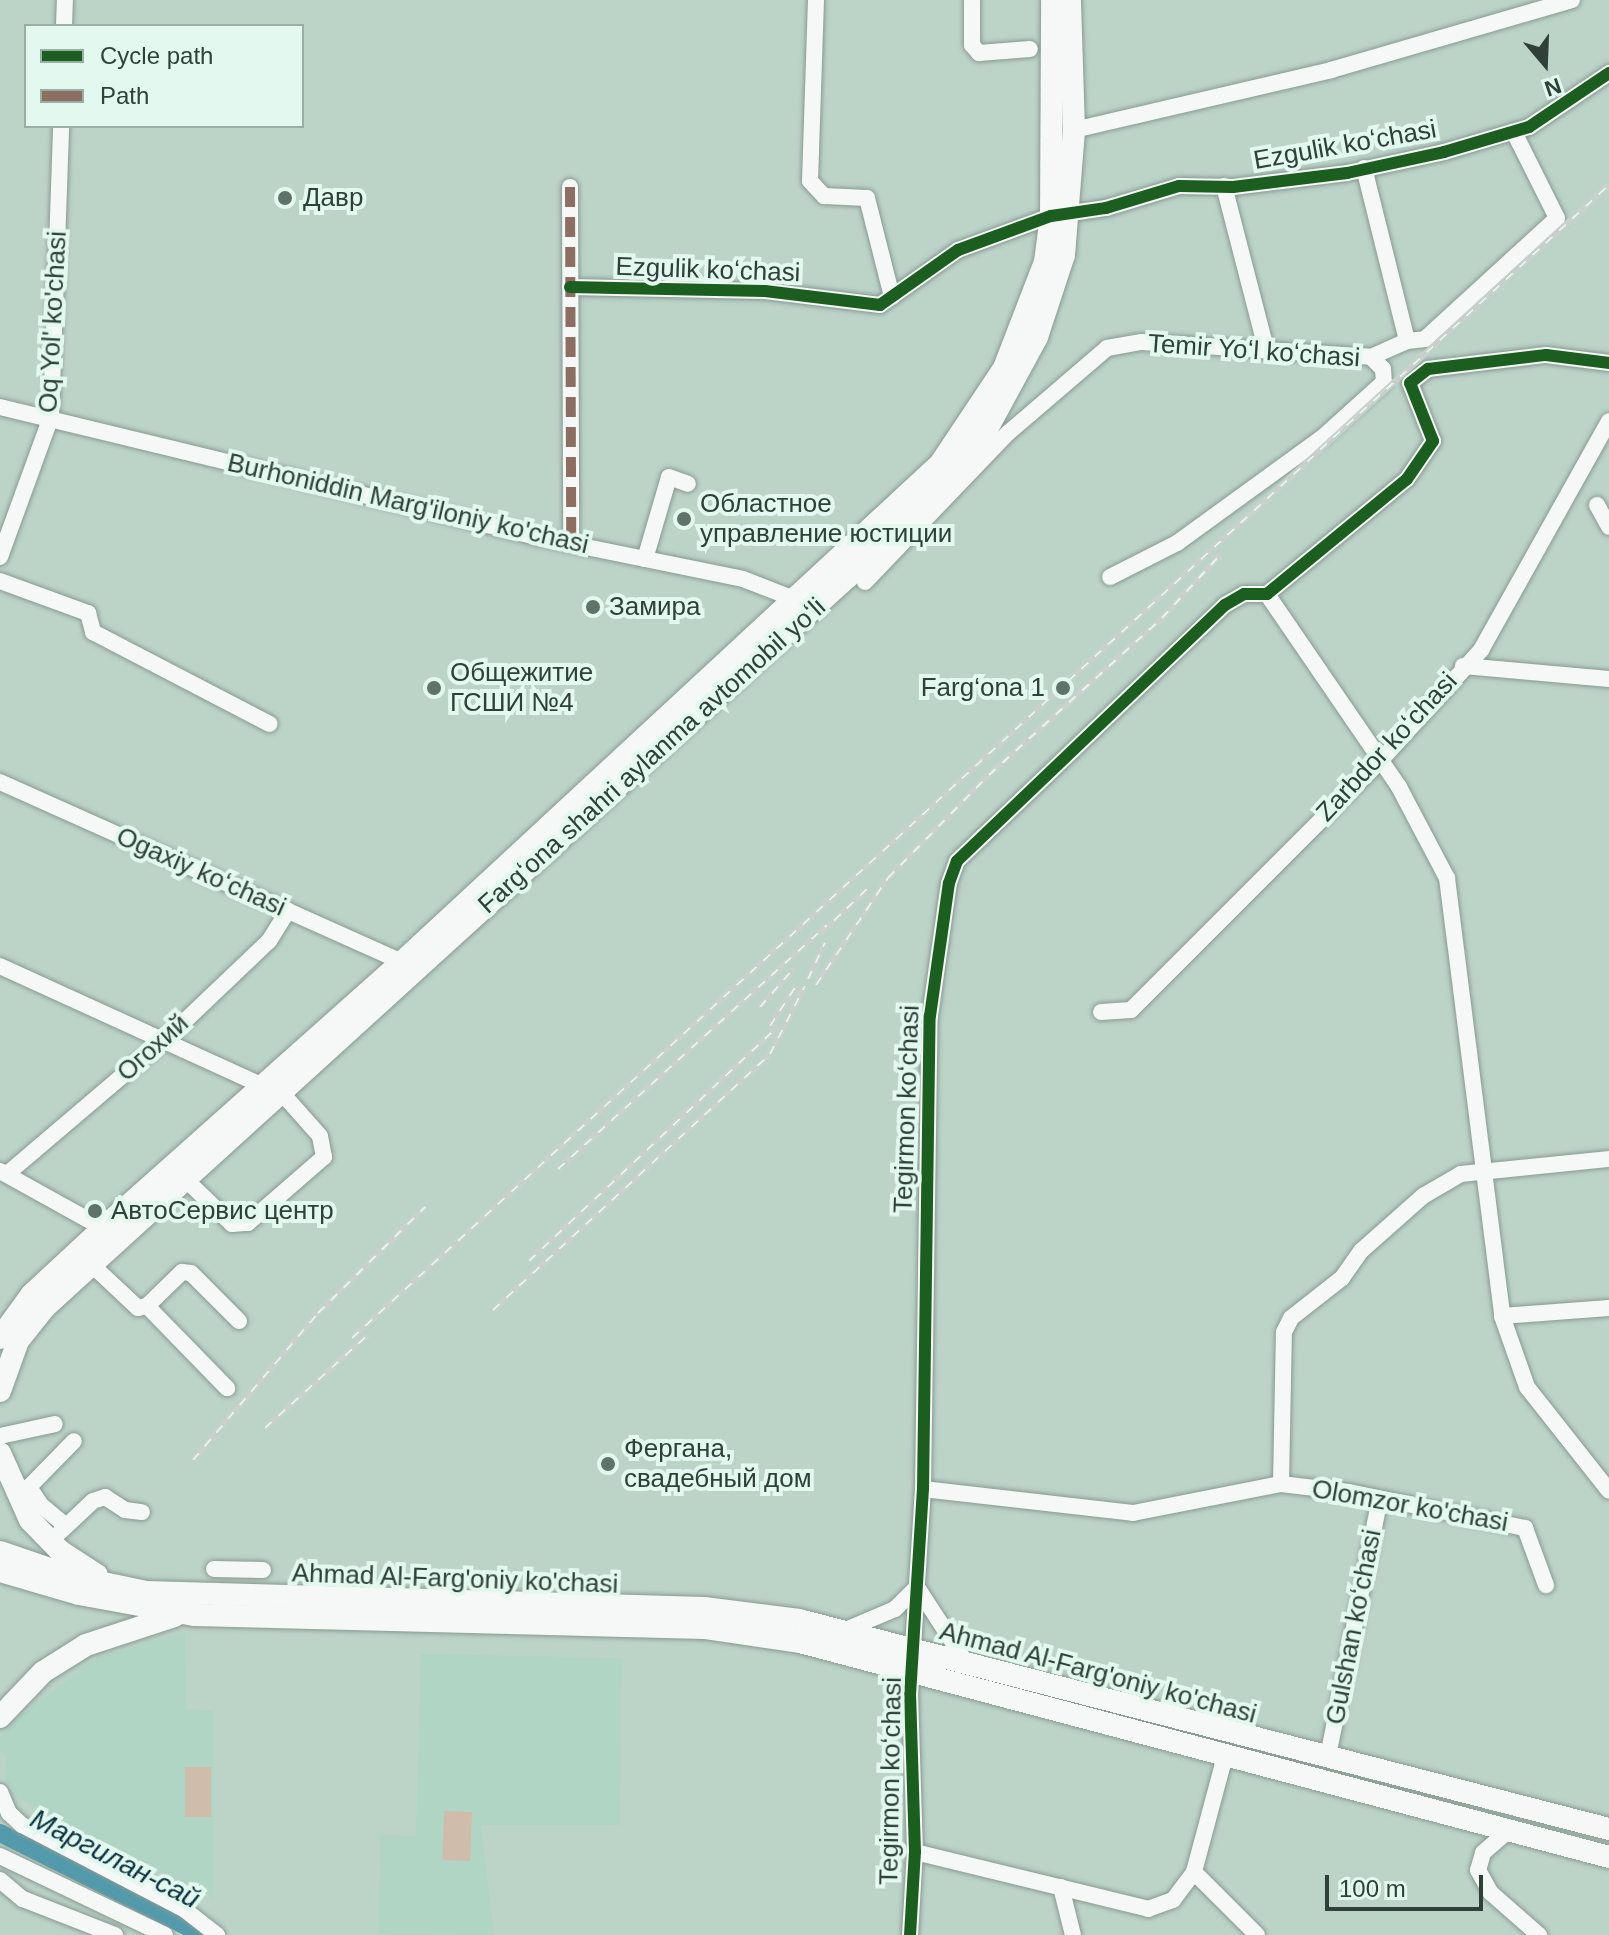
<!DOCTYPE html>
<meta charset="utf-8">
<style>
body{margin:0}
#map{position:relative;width:1609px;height:1935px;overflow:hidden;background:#bcd3c8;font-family:Arial,sans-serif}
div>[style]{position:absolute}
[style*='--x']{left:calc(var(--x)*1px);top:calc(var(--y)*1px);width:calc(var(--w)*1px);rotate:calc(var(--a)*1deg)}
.built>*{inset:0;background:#b0d5c4}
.green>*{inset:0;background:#cfbcaa;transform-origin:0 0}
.river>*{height:18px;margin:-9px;padding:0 9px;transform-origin:9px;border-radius:9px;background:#529aac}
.roads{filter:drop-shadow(0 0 2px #889a92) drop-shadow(0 0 2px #889a92)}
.minor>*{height:16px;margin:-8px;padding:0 8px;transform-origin:8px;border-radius:8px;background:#f5f8f7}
.highway>*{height:22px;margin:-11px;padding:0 11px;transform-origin:11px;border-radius:11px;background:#f5f8f7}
.rail>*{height:6px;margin-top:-3px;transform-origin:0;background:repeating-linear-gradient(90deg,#e3f8ee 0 9px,#cad0cd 0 18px);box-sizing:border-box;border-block:2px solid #cad0cd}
.quiet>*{height:10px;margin-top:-5px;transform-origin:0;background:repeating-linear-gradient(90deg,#8d6e63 0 20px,transparent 0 30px)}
.cycleway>*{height:12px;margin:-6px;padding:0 6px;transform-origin:6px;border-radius:6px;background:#1b5e20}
.dots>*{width:22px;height:22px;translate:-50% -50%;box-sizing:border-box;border:4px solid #e3f8ee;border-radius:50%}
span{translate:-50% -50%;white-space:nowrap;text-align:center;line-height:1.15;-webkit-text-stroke:8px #e3f8ee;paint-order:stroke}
.street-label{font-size:26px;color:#2f4038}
.poi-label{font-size:26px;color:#2f4038}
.left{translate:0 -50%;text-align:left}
.right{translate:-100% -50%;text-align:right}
.water-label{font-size:28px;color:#093240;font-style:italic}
.legend{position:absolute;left:24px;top:24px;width:280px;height:104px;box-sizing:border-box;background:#e3f8ee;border:2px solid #9baea5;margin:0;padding:10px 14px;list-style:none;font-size:24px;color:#2f4038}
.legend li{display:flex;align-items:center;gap:16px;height:40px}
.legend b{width:40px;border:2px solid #9baea5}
.north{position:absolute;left:1505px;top:24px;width:80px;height:80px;-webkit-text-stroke:6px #e3f8ee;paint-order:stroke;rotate:161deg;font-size:22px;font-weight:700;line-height:32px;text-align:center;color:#2f4038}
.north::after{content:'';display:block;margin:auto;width:28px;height:36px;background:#2f4038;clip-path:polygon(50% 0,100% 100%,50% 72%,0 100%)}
.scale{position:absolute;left:1325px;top:1875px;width:158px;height:36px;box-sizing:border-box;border:4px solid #2f4038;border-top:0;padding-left:10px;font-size:24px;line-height:28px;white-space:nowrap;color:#2f4038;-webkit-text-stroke:6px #e3f8ee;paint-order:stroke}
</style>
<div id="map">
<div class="built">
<i style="clip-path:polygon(185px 1632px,186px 1709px,213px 1711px,213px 1898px,20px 1799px,5px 1779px,6px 1756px,0 1751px,0 1737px,21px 1715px,95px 1659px)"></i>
<i style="clip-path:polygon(421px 1654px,622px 1658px,620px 1825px,481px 1825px,494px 1935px,379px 1934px,380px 1835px,416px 1836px)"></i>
</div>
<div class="green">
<i style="left:185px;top:1767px;width:26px;height:50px"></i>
<i style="left:444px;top:1811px;width:28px;height:49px;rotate:2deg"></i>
</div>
<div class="river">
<i style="--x:0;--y:1833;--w:228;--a:26.6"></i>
</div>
<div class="roads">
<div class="minor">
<i style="--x:816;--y:0;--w:181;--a:91.9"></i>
<i style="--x:810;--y:181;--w:21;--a:47"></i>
<i style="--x:824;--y:196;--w:43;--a:2.7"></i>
<i style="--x:867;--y:198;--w:102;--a:75.8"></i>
<i style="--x:972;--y:0;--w:45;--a:90"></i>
<i style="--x:972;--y:45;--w:11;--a:49"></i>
<i style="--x:979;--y:53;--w:51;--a:-4.5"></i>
<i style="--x:64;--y:26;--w:26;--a:-88"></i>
<i style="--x:1074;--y:130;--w:264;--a:-13.1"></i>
<i style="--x:1331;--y:70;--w:251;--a:-16.2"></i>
<i style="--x:1364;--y:168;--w:178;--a:76"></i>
<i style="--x:1224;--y:186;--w:171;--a:75.5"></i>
<i style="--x:570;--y:187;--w:357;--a:89.8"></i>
<i style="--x:570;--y:287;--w:195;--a:1.2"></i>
<i style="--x:765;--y:291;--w:116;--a:6.9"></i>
<i style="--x:880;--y:305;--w:95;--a:-35.2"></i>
<i style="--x:958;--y:250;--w:99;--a:-20.1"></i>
<i style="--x:1051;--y:216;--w:56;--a:-8.3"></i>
<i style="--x:1106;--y:208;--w:76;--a:-16.8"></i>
<i style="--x:1179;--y:186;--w:54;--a:1.1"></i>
<i style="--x:1233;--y:187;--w:115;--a:-7"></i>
<i style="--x:1347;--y:173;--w:99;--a:-12.2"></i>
<i style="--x:1444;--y:152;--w:89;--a:-16.4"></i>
<i style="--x:1529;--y:127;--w:97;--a:-34"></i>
<i style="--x:1371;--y:357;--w:39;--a:-24"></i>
<i style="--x:1407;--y:341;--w:18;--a:-6"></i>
<i style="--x:1425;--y:339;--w:179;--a:-42.5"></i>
<i style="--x:1557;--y:218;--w:96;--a:-116.6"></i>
<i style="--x:0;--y:407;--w:553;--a:13.61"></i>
<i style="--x:537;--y:537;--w:210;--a:11.5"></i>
<i style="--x:743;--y:579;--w:63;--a:21.3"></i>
<i style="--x:1597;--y:505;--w:25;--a:61"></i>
<i style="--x:0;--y:557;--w:149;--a:-70"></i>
<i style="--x:51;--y:417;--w:291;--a:-88"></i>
<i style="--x:645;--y:559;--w:85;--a:-73.7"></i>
<i style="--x:669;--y:477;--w:20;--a:20"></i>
<i style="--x:0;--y:581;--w:94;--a:20"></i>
<i style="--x:88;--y:613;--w:20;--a:75"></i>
<i style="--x:93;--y:632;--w:199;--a:27.5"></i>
<i style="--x:865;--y:582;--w:207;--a:-46.2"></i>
<i style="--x:1008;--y:433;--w:130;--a:-40.6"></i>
<i style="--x:1107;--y:348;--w:35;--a:-10"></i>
<i style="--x:1141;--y:342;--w:230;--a:3.7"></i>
<i style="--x:1371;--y:357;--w:17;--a:45"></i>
<i style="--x:1383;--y:369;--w:13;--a:86"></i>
<i style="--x:1384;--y:382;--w:82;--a:138"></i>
<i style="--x:1323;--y:437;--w:180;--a:144"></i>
<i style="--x:1177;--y:543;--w:75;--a:153.1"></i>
<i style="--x:1267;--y:594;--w:234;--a:55.6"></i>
<i style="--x:1399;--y:787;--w:103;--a:62.2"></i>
<i style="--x:1447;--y:878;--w:441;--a:82.8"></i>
<i style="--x:1502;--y:1316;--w:75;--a:70.6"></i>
<i style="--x:1527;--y:1387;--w:132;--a:51.7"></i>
<i style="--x:1463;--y:666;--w:147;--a:5.1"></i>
<i style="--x:0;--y:782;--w:440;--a:24.1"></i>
<i style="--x:0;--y:966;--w:289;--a:24.5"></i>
<i style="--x:1101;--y:1012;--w:30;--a:-4"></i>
<i style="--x:1131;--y:1010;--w:354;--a:-45"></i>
<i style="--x:1381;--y:760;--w:149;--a:-47.7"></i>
<i style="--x:1481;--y:650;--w:262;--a:-60.8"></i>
<i style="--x:0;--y:1171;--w:118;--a:29"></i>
<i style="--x:7;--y:1174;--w:210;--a:-40.4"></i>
<i style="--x:167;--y:1038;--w:141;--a:-43.6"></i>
<i style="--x:269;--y:941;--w:36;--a:-58"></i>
<i style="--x:185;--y:1179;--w:65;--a:43.8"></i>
<i style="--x:232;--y:1224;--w:16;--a:-4"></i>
<i style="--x:248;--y:1223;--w:101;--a:-41"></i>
<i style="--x:324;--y:1157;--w:21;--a:-101"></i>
<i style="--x:320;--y:1136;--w:59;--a:-131.6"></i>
<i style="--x:92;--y:1265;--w:63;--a:43.1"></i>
<i style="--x:138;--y:1308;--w:9;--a:-13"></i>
<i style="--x:147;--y:1306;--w:115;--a:45.7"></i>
<i style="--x:147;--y:1306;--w:49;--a:-44.2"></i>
<i style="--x:182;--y:1272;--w:9;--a:6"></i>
<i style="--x:191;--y:1273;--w:68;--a:45"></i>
<i style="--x:1502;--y:1316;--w:107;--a:-4.3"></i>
<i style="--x:0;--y:1436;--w:56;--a:-12.3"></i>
<i style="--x:1281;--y:1484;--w:152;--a:-88.9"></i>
<i style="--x:1284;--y:1332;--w:16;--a:-63"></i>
<i style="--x:1291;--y:1318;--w:65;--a:-38.1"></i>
<i style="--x:1342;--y:1278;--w:33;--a:-55"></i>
<i style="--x:1361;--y:1251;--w:83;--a:-41.6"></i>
<i style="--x:1423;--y:1196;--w:44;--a:-30.1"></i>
<i style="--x:1461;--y:1174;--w:149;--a:-5.8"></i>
<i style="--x:923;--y:1489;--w:211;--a:6.5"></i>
<i style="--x:1133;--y:1513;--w:151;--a:-11.1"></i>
<i style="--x:1281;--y:1484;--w:68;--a:6.7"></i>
<i style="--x:1349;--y:1492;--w:180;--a:11.6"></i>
<i style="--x:1525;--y:1528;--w:61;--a:69.8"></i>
<i style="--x:66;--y:1526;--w:33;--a:-140"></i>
<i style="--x:41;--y:1505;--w:22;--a:-124"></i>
<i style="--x:29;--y:1487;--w:64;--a:-45.6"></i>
<i style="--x:60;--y:1532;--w:45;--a:-43.2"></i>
<i style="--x:93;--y:1501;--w:13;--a:-18"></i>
<i style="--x:105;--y:1497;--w:24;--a:33"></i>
<i style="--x:125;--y:1510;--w:17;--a:7"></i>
<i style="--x:214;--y:1569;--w:49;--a:1.2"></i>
<i style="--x:843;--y:1631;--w:56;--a:-22.9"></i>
<i style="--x:895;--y:1609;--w:31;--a:-45"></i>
<i style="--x:917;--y:1587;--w:88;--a:57"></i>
<i style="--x:1225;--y:1756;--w:120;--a:105"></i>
<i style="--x:1194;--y:1872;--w:89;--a:45"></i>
<i style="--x:1328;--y:1756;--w:262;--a:-78.6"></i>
<i style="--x:0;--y:1792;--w:23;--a:67"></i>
<i style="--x:9;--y:1813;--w:18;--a:43"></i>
<i style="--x:22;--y:1825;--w:184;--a:27.5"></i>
<i style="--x:185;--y:1910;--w:41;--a:38"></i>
<i style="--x:1508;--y:1831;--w:33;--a:139"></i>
<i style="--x:1483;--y:1853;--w:18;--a:106"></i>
<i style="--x:1478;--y:1870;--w:26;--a:61"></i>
<i style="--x:1491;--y:1893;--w:64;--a:41.2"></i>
<i style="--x:915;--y:1852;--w:240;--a:13.7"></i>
<i style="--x:1148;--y:1909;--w:27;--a:-20"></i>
<i style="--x:1173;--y:1900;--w:35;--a:-53"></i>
<i style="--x:0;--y:1856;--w:183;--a:25.6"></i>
<i style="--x:0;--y:1880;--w:30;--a:40"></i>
<i style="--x:23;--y:1899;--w:99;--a:21.4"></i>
<i style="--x:1061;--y:1887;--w:49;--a:76"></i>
<i style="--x:910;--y:1935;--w:83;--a:-86.6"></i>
<i style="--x:915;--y:1852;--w:157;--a:-91.8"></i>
<i style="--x:910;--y:1695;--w:206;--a:-86.4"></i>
<i style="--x:923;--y:1489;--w:473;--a:-89.2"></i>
<i style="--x:930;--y:1016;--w:134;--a:-81.9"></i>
<i style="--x:949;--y:883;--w:23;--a:-70"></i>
<i style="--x:957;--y:861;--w:371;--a:-43.7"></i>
<i style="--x:1225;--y:605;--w:22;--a:-30"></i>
<i style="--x:1244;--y:594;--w:23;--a:0"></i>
<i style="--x:1267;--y:594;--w:181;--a:-39.4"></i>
<i style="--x:1407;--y:479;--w:46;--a:-55.6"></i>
<i style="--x:1433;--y:441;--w:62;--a:-111.6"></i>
<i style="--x:1410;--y:383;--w:23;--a:-38"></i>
<i style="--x:1428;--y:369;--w:119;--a:-6.8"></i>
<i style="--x:1546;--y:355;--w:64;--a:7.2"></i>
</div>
<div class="highway">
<i style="--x:0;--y:1338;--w:54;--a:-54"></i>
<i style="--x:32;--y:1294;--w:97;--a:-42.9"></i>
<i style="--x:103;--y:1228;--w:400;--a:-41.7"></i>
<i style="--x:402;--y:962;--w:733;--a:-42.79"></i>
<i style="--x:940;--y:464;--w:115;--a:-56.3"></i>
<i style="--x:1004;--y:368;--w:114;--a:-68.9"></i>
<i style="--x:1045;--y:262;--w:46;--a:-82.6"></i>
<i style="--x:1051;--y:216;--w:216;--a:-89.7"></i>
<i style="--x:0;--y:1391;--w:53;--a:-70.2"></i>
<i style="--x:18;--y:1341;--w:43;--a:-51.5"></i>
<i style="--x:45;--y:1307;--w:1087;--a:-42.28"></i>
<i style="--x:849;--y:576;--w:185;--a:-45.4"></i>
<i style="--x:979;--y:444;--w:122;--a:-61.5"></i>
<i style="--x:1037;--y:337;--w:86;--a:-71.8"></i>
<i style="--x:1064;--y:255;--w:125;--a:-85.4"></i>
<i style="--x:1074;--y:130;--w:130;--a:-91.8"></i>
<i style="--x:0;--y:1453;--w:73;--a:65.9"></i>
<i style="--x:30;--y:1520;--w:43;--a:45.9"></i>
<i style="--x:60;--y:1551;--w:44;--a:33"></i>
<i style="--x:0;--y:1552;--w:74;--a:18.9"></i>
<i style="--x:70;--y:1576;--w:78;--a:11.9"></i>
<i style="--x:146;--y:1592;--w:558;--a:1.64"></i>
<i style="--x:704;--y:1608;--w:96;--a:7.2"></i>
<i style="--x:799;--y:1620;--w:837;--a:14.47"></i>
<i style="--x:0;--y:1571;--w:82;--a:16.2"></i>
<i style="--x:79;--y:1594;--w:118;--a:10.3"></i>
<i style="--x:195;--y:1615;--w:510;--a:1.46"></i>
<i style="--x:705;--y:1628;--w:96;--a:8.4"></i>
<i style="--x:800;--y:1642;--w:837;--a:14.88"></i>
<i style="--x:0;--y:1717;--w:62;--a:-46.3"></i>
<i style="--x:43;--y:1672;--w:51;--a:-32.1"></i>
<i style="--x:86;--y:1645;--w:93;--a:-18.2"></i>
</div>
</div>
<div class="rail">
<i style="--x:821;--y:933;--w:64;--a:-43.7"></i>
<i style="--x:808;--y:979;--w:40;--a:-65"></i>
<i style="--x:816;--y:985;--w:129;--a:-56.1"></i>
<i style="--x:888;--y:878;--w:144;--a:-45.6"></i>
<i style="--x:989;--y:775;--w:234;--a:-42.2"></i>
<i style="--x:1162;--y:618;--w:87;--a:-47.3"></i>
<i style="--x:760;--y:1007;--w:52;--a:-48.9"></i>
<i style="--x:770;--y:1026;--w:48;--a:-57"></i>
<i style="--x:558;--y:1169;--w:363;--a:-42.2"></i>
<i style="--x:529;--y:1261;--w:342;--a:-43.3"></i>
<i style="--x:493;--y:1310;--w:377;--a:-42.7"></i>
<i style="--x:770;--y:1054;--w:76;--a:-62.8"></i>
<i style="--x:352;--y:1338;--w:1706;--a:-42.53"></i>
<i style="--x:265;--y:1428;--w:139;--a:-42.1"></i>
<i style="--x:193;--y:1460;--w:193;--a:-49.6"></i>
<i style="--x:318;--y:1313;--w:151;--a:-44.7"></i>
</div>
<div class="quiet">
<i style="--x:570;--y:187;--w:357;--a:89.8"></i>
</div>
<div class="cycleway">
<i style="--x:570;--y:287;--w:195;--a:1.2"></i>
<i style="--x:765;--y:291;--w:116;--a:6.9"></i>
<i style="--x:880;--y:305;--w:95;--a:-35.2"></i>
<i style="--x:958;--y:250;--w:99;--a:-20.1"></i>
<i style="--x:1051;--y:216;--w:56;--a:-8.3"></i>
<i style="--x:1106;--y:208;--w:76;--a:-16.8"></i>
<i style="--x:1179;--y:186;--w:54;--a:1.1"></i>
<i style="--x:1233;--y:187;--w:115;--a:-7"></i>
<i style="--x:1347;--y:173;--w:99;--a:-12.2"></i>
<i style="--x:1444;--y:152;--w:89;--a:-16.4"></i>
<i style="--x:1529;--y:127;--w:97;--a:-34"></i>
<i style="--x:910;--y:1935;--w:83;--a:-86.6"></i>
<i style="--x:915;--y:1852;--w:157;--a:-91.8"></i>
<i style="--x:910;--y:1695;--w:206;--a:-86.4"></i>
<i style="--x:923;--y:1489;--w:473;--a:-89.2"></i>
<i style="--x:930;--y:1016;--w:134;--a:-81.9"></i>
<i style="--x:949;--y:883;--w:23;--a:-70"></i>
<i style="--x:957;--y:861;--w:371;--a:-43.7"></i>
<i style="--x:1225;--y:605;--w:22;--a:-30"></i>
<i style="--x:1244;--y:594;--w:23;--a:0"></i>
<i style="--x:1267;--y:594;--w:181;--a:-39.4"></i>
<i style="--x:1407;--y:479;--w:46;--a:-55.6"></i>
<i style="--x:1433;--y:441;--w:62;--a:-111.6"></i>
<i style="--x:1410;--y:383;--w:23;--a:-38"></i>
<i style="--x:1428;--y:369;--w:119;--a:-6.8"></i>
<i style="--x:1546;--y:355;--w:64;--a:7.2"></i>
</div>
<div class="dots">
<i style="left:285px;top:198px;background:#60736a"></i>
<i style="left:684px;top:519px;background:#60736a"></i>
<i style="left:593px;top:607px;background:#60736a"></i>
<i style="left:434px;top:688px;background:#60736a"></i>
<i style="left:1063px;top:688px;background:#60736a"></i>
<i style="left:95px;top:1211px;background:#60736a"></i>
<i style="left:608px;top:1464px;background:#60736a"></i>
</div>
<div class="street-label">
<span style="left:1345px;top:145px;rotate:-10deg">Ezgulik koʻchasi</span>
<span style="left:708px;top:270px;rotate:2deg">Ezgulik koʻchasi</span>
<span style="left:53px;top:322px;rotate:-87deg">Oq Yol' ko'chasi</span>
<span style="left:1254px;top:351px;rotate:4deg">Temir Yoʻl koʻchasi</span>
<span style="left:408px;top:504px;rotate:13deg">Burhoniddin Marg'iloniy ko'chasi</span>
<span style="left:1387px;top:747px;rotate:-47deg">Zarbdor koʻchasi</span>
<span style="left:652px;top:756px;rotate:-42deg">Fargʻona shahri aylanma avtomobil yoʻli</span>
<span style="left:201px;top:872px;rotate:24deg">Ogaxiy koʻchasi</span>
<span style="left:153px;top:1048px;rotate:-42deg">Огохий</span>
<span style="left:907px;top:1109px;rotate:-88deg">Tegirmon koʻchasi</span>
<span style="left:1410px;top:1506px;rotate:10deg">Olomzor ko'chasi</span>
<span style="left:455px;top:1579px;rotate:2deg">Ahmad Al-Farg'oniy ko'chasi</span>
<span style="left:1354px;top:1627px;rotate:-79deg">Gulshan koʻchasi</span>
<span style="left:1098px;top:1673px;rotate:15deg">Ahmad Al-Farg'oniy ko'chasi</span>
<span style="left:891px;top:1781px;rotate:-89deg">Tegirmon koʻchasi</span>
</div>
<div class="poi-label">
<span class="left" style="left:303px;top:198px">Давр</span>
<span class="left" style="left:700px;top:519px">Областное<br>управление юстиции</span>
<span class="left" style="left:609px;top:607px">Замира</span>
<span class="left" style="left:450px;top:688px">Общежитие<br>ГСШИ №4</span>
<span class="right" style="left:1045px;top:688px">Farg‘ona 1</span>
<span class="left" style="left:111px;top:1211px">АвтоСервис центр</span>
<span class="left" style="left:624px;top:1464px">Фергана,<br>свадебный дом</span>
</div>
<div class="water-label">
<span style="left:115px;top:1859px;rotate:27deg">Маргилан-сай</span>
</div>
<ul class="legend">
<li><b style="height:10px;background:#1b5e20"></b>Cycle path</li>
<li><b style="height:10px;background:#8d6e63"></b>Path</li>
</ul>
<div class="north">N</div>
<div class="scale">100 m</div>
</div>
